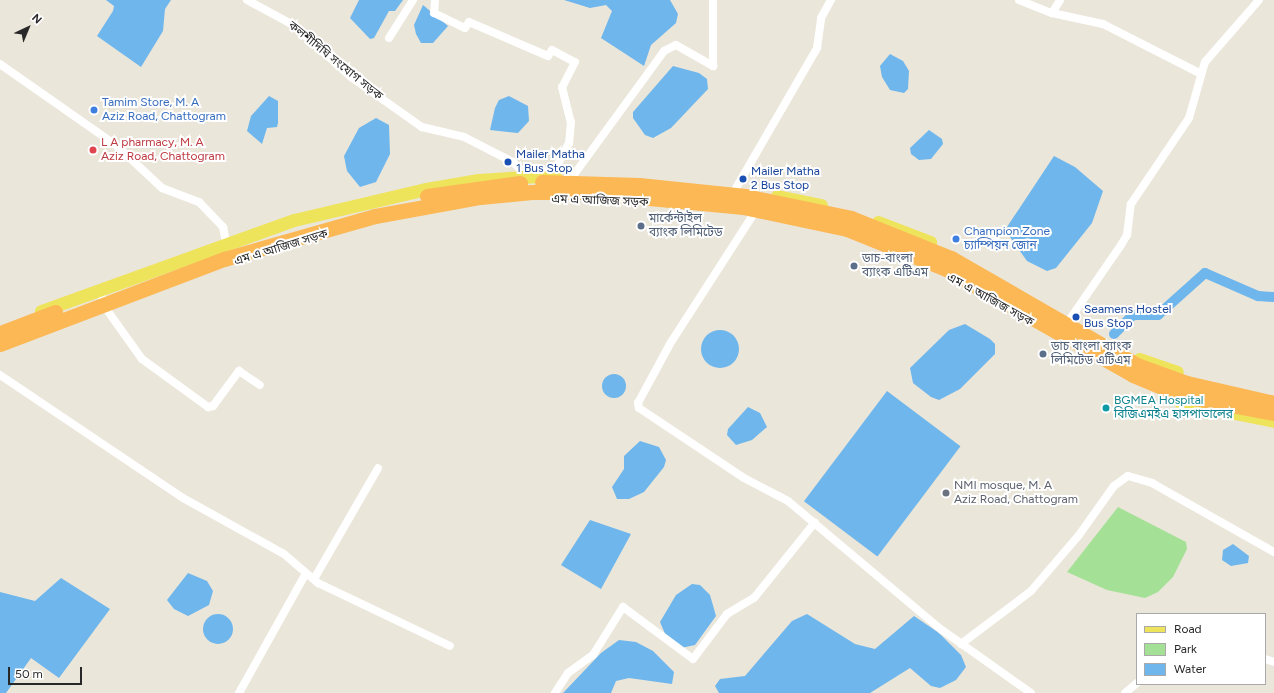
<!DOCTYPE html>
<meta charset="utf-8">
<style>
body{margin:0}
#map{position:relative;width:1274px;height:693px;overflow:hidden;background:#ebe6da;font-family:Figtree,"Noto Sans Bengali",sans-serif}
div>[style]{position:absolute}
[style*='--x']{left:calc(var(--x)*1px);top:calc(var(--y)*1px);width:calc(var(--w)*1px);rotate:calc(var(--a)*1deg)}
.green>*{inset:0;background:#a4e197}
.water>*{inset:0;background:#6eb6ec;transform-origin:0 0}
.round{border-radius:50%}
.canal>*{height:10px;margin:-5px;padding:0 5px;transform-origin:5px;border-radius:5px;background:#6eb6ec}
.street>*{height:8px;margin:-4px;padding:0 4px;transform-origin:4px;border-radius:4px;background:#fff}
.primary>*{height:13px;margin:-6.5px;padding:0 6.5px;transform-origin:6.5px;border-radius:6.5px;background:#eee45c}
.highway>*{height:15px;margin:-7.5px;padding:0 7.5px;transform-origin:7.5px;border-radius:7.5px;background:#fbb855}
.dots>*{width:11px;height:11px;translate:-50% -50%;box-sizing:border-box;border:2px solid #fff;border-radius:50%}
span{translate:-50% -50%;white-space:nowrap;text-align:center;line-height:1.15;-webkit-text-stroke:4px #fff;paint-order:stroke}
.street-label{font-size:12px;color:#282828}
.shop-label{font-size:12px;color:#366cbe}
.left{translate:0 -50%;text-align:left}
.health-label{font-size:12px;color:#be3a42}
.transit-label{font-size:12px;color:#164399}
.service-label{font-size:12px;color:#4e5e75}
.culture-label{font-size:12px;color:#0d838f}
.worship-label{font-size:12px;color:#5b616d}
.legend{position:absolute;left:1136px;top:613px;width:130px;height:72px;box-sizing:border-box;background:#fff;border:1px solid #a9a9a9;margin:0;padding:5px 7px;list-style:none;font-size:12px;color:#282828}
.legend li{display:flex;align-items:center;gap:8px;height:20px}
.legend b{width:20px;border:1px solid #a9a9a9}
.north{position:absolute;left:8px;top:8px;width:40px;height:40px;-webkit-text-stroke:3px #fff;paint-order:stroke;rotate:44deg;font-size:11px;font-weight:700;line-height:16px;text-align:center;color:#282828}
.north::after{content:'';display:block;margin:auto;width:14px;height:18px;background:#282828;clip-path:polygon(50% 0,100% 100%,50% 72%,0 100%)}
.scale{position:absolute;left:8px;top:667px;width:74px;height:18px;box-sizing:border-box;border:2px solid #282828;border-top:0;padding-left:5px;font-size:12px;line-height:14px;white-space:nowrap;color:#282828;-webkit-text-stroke:3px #fff;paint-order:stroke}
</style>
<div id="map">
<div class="green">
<i style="clip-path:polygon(1118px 507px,1186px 542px,1187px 549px,1173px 577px,1158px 592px,1145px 598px,1107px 590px,1067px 572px)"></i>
</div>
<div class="water">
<i style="clip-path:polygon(106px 0,171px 0,165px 9px,163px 31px,141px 67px,97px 36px,113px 11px,114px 6px)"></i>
<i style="clip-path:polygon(359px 0,403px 0,395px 11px,389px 11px,374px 38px,370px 39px,350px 18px)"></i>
<i style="clip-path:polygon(564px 0,670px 0,678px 14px,676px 23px,651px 45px,644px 66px,601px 38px,612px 11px,606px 5px,590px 8px)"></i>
<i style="clip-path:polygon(423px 5px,448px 26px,433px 43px,421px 43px,416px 34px,414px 25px)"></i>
<i style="clip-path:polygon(890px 54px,903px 61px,909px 71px,908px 89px,904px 93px,890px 90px,882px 77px,880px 66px)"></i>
<i style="clip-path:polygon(673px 66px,699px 73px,707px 79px,708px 89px,671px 128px,653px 138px,645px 135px,633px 118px,633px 112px)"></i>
<i style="clip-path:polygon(269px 96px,278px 101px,278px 123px,277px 127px,267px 128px,262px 144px,247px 131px,251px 116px)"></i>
<i style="clip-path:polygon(509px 96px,528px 106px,529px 121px,518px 133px,490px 130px,495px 108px,499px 100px)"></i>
<i style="clip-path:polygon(376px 118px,389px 125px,390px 154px,376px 182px,360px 187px,347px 171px,344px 156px,359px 128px)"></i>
<i style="clip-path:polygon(929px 130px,942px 139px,943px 144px,931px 159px,919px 160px,911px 154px,910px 148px)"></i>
<i style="clip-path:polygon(1054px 156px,1075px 167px,1103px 191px,1092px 223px,1056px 268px,1047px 271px,1027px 261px,1005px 230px)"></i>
<i style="clip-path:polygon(965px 324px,990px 339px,995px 344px,995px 354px,960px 389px,939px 400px,931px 397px,913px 383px,910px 368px,949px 330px)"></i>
<i class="round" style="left:701px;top:330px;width:38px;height:38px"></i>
<i class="round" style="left:602px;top:374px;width:24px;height:24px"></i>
<i style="left:887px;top:391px;width:92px;height:138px;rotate:37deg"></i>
<i style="clip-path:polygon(748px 407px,760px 413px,767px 427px,752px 440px,736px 445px,727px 435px,728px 429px)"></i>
<i style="clip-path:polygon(640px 441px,659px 447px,666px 460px,664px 467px,644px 492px,629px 499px,617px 499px,612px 487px,624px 469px,624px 456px)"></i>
<i style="clip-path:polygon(590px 520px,631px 534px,601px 589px,561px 565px)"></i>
<i style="clip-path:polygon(1233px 544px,1249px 556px,1248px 563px,1231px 566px,1222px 560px,1223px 550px)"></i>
<i style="clip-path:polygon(188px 573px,207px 581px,213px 591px,209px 605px,188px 616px,174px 609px,167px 600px)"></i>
<i style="clip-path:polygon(61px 578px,110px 609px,59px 678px,31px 658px,6px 693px,0 693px,0 592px,35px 601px)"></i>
<i style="clip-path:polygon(692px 584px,700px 585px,710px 595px,716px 616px,695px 645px,681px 648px,666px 636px,660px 622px,676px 595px)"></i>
<i style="clip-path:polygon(807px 614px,855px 644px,875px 649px,914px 616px,939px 633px,961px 655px,966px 667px,956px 680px,940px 688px,931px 686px,910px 668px,870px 693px,719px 693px,715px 686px,720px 679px,745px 676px,792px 621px)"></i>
<i class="round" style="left:203px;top:614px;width:30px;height:30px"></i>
<i style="clip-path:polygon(619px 640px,636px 642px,653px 651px,674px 672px,672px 684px,629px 678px,616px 681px,611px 693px,563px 693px,601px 653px)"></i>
</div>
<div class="canal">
<i style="--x:1114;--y:334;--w:27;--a:-45"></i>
<i style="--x:1133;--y:315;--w:25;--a:0"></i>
<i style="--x:1158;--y:315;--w:63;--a:-41.8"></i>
<i style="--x:1205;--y:273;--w:58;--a:23.5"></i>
<i style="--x:1258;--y:296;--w:16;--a:4"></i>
</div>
<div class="street">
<i style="--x:247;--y:0;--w:52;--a:28.5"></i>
<i style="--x:293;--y:25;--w:78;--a:41.9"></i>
<i style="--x:351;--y:77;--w:87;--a:35.2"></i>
<i style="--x:422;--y:127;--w:43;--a:13.4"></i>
<i style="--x:464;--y:137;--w:55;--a:27"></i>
<i style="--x:513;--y:162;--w:20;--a:45"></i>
<i style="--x:435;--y:0;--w:13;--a:94"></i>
<i style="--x:434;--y:13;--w:34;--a:26"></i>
<i style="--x:465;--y:28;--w:7;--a:-56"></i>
<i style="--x:469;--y:22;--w:86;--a:23.3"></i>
<i style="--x:548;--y:56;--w:7;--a:-56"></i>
<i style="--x:552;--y:50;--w:26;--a:28"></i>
<i style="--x:575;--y:62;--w:28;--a:117"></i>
<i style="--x:562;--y:87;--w:36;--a:76"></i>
<i style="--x:571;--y:122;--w:21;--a:95"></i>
<i style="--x:569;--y:143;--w:36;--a:118"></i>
<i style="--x:1019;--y:0;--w:35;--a:22"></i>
<i style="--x:1052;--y:13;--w:52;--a:12.2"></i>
<i style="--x:1103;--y:24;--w:110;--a:27"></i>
<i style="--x:1052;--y:13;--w:15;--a:-58"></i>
<i style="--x:389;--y:38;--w:45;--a:-57.7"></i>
<i style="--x:0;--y:64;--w:143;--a:35"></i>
<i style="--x:117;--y:146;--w:62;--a:43"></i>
<i style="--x:162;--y:188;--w:40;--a:21"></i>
<i style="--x:199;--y:202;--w:35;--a:46"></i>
<i style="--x:223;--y:227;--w:16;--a:79"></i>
<i style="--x:573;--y:176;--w:155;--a:-53.9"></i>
<i style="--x:664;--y:51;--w:13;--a:-27"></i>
<i style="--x:676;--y:45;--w:43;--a:29.6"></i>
<i style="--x:713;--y:66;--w:66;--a:-90"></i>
<i style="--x:736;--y:188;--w:162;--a:-59.9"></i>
<i style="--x:817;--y:48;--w:30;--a:-82"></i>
<i style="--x:821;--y:18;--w:21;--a:-61"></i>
<i style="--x:753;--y:215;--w:153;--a:122.8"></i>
<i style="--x:670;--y:344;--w:67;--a:118.5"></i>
<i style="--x:638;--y:403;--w:5;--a:79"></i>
<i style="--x:639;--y:408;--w:126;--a:33.7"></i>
<i style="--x:744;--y:478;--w:50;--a:27.6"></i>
<i style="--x:788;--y:501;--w:201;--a:40"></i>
<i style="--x:942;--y:630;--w:109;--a:35.3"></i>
<i style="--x:99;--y:289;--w:22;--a:69"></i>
<i style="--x:107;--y:310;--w:60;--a:54.5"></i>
<i style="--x:142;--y:359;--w:82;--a:36"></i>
<i style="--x:208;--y:407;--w:5;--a:-11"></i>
<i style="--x:213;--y:406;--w:44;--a:-53.4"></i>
<i style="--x:239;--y:371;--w:25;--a:34"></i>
<i style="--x:1070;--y:319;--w:90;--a:-55.4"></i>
<i style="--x:1121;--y:245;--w:12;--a:-59"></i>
<i style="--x:1127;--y:235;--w:31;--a:-83"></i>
<i style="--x:1131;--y:204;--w:104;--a:-56"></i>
<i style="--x:1189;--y:118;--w:58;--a:-74.1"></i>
<i style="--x:1205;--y:62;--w:82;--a:-48.9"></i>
<i style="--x:0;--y:375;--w:220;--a:33.9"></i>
<i style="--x:183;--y:498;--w:115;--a:29"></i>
<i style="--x:284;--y:554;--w:45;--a:40.5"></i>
<i style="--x:318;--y:583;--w:146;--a:25.5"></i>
<i style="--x:314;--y:579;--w:128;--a:-60"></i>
<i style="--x:961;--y:644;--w:88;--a:-37.1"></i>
<i style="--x:1031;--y:591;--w:74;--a:-49.4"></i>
<i style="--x:1079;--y:535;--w:60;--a:-54.5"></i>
<i style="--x:1114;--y:486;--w:17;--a:-36"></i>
<i style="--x:1128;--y:476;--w:25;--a:16"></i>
<i style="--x:1152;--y:483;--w:140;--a:29.5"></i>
<i style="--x:1265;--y:659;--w:9;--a:18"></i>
<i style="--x:239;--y:693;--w:137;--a:-60.8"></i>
<i style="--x:555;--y:693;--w:24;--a:-57"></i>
<i style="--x:568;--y:673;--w:31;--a:-36"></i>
<i style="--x:593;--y:655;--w:57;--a:-58"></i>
<i style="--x:623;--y:607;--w:87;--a:36.6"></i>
<i style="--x:693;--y:659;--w:56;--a:-52.9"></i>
<i style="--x:727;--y:614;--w:31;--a:-31"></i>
<i style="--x:754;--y:598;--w:97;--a:-51.2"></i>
<i style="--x:1125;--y:693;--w:16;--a:-40"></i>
</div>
<div class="primary">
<i style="--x:777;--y:196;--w:45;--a:11.6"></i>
<i style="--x:878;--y:222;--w:56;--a:21"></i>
<i style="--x:41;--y:311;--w:269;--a:-19.8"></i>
<i style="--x:294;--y:220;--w:136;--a:-13.2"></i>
<i style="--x:426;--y:189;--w:53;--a:-9.8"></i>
<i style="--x:478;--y:180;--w:77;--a:-3.7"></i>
<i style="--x:1139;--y:359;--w:40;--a:18.9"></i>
<i style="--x:1180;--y:402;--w:96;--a:11.4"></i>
</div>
<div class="highway">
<i style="--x:542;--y:182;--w:97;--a:1.8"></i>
<i style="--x:639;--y:185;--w:107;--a:5.9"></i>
<i style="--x:745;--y:196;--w:108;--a:11.7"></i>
<i style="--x:851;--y:218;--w:108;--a:21.8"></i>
<i style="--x:951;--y:258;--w:215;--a:29.9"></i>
<i style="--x:1137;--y:365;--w:53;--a:19.8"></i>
<i style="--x:1187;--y:383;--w:89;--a:12.9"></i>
<i style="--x:427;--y:196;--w:94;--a:-8"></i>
<i style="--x:0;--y:333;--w:59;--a:-20.9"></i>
<i style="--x:0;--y:344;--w:240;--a:-20.8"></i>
<i style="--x:224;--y:259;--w:157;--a:-15.9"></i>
<i style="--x:375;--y:216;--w:107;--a:-10.3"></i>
<i style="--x:480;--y:197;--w:52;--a:-5.5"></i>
<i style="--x:532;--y:192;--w:54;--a:0"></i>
<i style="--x:586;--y:192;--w:158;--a:5.5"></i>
<i style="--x:743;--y:207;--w:106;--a:11.9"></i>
<i style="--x:847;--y:229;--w:107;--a:22"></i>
<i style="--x:946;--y:269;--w:215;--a:29.5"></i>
<i style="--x:1133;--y:375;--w:54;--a:22.8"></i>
<i style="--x:1183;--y:396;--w:93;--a:10.6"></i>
</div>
<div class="dots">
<i style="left:94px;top:110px;background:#3f7fe0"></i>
<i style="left:93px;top:150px;background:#e0444e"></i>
<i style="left:508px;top:162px;background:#1a4fb4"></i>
<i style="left:743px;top:179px;background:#1a4fb4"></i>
<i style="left:641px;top:226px;background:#5c6f8a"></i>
<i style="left:956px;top:239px;background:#3f7fe0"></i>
<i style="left:854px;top:266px;background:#5c6f8a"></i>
<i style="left:1076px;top:317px;background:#1a4fb4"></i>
<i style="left:1043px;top:354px;background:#5c6f8a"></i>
<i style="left:1106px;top:408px;background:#0f9aa8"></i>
<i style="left:946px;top:493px;background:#6b7280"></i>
</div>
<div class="street-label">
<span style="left:335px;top:61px;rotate:39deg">কলশীদিঘি সংযোগ সড়ক</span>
<span style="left:600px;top:201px;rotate:2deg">এম এ আজিজ সড়ক</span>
<span style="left:281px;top:248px;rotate:-17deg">এম এ আজিজ সড়ক</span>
<span style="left:990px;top:300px;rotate:29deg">এম এ আজিজ সড়ক</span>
</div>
<div class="shop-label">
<span class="left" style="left:102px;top:110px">Tamim Store, M. A<br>Aziz Road, Chattogram</span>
<span class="left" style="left:964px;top:239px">Champion Zone<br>চ্যাম্পিয়ন জোন</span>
</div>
<div class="health-label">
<span class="left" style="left:101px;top:150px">L A pharmacy, M. A<br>Aziz Road, Chattogram</span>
</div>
<div class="transit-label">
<span class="left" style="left:516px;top:162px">Mailer Matha<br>1 Bus Stop</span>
<span class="left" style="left:751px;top:179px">Mailer Matha<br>2 Bus Stop</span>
<span class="left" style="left:1084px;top:317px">Seamens Hostel<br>Bus Stop</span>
</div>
<div class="service-label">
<span class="left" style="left:649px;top:226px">মার্কেন্টাইল<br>ব্যাংক লিমিটেড</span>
<span class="left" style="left:862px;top:266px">ডাচ-বাংলা<br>ব্যাংক এটিএম</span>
<span class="left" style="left:1051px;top:354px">ডাচ বাংলা ব্যাংক<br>লিমিটেড এটিএম</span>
</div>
<div class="culture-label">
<span class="left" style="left:1114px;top:408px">BGMEA Hospital<br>বিজিএমইএ হাসপাতালের</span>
</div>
<div class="worship-label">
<span class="left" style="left:954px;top:493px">NMI mosque, M. A<br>Aziz Road, Chattogram</span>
</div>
<ul class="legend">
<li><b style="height:5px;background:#eee45c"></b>Road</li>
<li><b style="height:11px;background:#a4e197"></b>Park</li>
<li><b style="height:11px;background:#6eb6ec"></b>Water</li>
</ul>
<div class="north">N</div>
<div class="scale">50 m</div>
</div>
